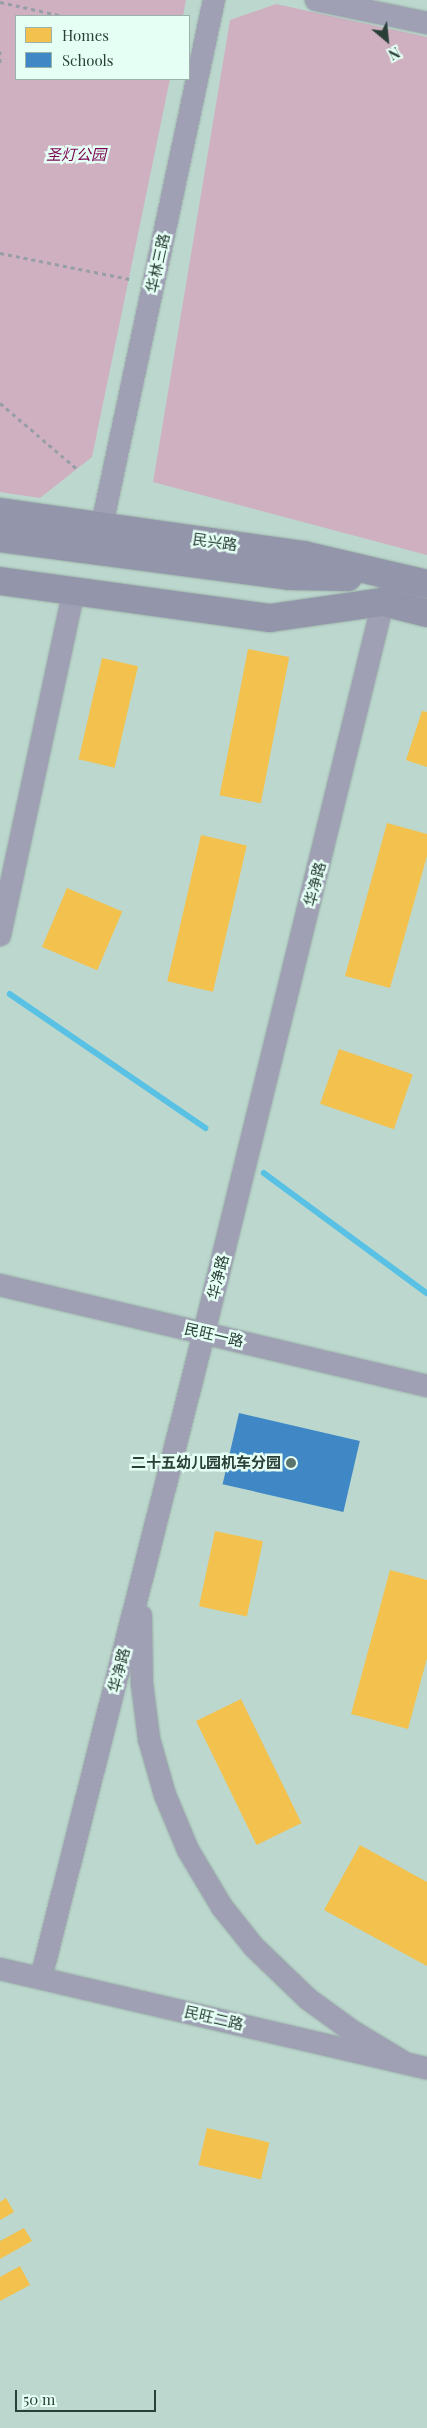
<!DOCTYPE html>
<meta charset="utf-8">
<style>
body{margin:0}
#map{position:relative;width:427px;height:2428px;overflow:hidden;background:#bcd8ce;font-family:"Playfair Display","Noto Sans SC",serif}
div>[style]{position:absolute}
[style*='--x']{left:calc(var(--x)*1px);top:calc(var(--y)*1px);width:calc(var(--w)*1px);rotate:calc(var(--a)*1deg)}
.green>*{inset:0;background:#cfb0c0}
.homes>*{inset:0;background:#f2c14e;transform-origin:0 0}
.schools>*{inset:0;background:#3f88c5;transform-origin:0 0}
.stream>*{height:5.5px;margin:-2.75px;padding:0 2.75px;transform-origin:2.75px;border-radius:2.75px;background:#59c1e4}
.path>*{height:3px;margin-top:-1.5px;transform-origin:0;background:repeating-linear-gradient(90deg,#979ea7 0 4px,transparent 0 8px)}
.roads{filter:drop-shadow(0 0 1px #9eb4ac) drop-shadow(0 0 1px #9eb4ac)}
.minor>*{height:22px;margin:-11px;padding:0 11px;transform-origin:11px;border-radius:11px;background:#9fa0b4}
.major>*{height:28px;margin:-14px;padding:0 14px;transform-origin:14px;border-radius:14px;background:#9396aa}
.dots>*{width:14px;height:14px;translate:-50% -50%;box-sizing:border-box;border:2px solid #e5fff5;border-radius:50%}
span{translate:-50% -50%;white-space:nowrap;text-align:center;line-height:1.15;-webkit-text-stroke:5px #e5fff5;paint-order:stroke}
.park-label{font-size:15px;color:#7b024f;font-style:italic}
.street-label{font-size:15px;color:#293f37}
.poi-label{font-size:15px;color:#293f37;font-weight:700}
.right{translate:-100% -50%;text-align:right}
.legend{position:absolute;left:15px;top:15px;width:175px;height:65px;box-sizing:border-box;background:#e5fff5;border:1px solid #9ab2a9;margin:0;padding:6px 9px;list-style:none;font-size:15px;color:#293f37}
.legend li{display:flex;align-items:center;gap:10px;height:25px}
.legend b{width:25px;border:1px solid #9ab2a9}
.north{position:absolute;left:362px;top:15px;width:50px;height:50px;-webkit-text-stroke:4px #e5fff5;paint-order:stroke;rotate:152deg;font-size:14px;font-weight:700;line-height:20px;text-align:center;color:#293f37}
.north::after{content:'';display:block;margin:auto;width:18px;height:22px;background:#293f37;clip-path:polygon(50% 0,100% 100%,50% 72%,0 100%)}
.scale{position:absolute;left:15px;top:2390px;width:141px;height:22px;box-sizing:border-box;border:2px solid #293f37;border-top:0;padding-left:6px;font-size:15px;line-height:18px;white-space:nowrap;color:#293f37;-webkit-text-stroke:4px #e5fff5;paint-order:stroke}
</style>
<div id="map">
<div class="green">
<i style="clip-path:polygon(0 0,186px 0,183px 16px,16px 16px,16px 79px,170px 79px,92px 457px,40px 498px,0 492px)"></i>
<i style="clip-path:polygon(276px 4px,427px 37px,427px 555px,153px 482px,230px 20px)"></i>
</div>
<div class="homes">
<i style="left:248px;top:649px;width:42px;height:149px;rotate:11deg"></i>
<i style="left:102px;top:658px;width:37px;height:104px;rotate:13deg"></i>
<i style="clip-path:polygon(422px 711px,427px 712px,427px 767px,406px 760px)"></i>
<i style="clip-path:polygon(387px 823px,427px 834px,427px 856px,390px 988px,345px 976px)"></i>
<i style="left:201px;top:835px;width:47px;height:150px;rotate:13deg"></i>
<i style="left:67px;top:888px;width:60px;height:64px;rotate:23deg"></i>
<i style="left:339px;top:1049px;width:78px;height:58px;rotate:19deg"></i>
<i style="left:215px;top:1531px;width:49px;height:77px;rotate:12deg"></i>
<i style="clip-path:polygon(390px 1570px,427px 1580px,427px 1658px,408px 1729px,351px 1714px)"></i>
<i style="left:241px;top:1699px;width:138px;height:50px;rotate:64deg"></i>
<i style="clip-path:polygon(360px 1845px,427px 1882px,427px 1966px,324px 1910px)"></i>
<i style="left:207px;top:2128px;width:64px;height:38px;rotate:13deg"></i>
<i style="clip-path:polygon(6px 2198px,14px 2212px,0 2220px,0 2202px)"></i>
<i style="clip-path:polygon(24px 2228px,32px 2241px,0 2259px,0 2241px)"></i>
<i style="clip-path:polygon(20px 2266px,30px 2285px,0 2301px,0 2277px)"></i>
</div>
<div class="schools">
<i style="left:239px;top:1413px;width:124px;height:73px;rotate:13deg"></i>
</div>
<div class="stream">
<i style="--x:10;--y:994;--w:237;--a:34.4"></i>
<i style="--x:264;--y:1173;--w:202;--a:36.4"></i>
</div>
<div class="path">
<i style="--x:0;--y:2;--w:65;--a:12.5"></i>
<i style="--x:0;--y:51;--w:12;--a:90"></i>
<i style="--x:0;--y:253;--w:132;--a:11.4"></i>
<i style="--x:0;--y:403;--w:101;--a:40.6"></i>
</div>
<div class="roads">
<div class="minor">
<i style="--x:316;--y:0;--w:113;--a:11.7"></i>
<i style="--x:102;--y:525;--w:537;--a:-77.96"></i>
<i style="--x:0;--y:935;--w:352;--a:-77.9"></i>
<i style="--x:0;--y:1285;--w:439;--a:13.3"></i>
<i style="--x:141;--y:1616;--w:68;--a:89.2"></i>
<i style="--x:142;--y:1684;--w:55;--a:82.7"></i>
<i style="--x:149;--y:1739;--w:58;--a:74.1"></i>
<i style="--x:165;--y:1795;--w:60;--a:67.3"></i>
<i style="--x:188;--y:1850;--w:66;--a:59.2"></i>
<i style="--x:222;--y:1907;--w:51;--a:51.3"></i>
<i style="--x:254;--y:1947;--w:75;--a:43.9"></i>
<i style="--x:308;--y:1999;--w:54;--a:36"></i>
<i style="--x:352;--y:2031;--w:62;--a:31.1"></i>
<i style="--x:0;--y:1969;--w:438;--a:13.1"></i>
<i style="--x:41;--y:1978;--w:665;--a:-75.82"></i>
<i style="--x:204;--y:1333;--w:753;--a:-76.24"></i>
<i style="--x:383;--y:602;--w:15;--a:-62"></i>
</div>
<div class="major">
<i style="--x:0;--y:512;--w:307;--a:8.1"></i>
<i style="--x:304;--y:555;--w:126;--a:13.3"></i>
<i style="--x:0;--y:538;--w:291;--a:7.5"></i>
<i style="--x:289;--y:576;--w:59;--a:1"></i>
<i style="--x:0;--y:581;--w:273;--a:7.8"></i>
<i style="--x:270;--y:618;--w:114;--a:-8.1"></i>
<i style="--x:383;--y:602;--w:45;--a:14"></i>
</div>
</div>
<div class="dots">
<i style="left:291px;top:1463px;background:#5c756c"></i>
</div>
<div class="park-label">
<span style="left:76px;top:155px">圣灯公园</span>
</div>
<div class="street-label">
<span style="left:158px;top:263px;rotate:-78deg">华林三路</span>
<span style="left:215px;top:542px;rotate:8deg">民兴路</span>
<span style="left:315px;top:884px;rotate:-76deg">华净路</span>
<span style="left:218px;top:1277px;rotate:-76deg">华净路</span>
<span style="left:214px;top:1335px;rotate:13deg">民旺一路</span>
<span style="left:119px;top:1670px;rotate:-76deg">华净路</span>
<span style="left:214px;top:2018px;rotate:13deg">民旺二路</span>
</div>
<div class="poi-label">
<span class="right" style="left:281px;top:1463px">二十五幼儿园机车分园</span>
</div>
<ul class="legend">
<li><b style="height:14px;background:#f2c14e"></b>Homes</li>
<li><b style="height:14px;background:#3f88c5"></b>Schools</li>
</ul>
<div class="north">N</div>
<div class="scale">50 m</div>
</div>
